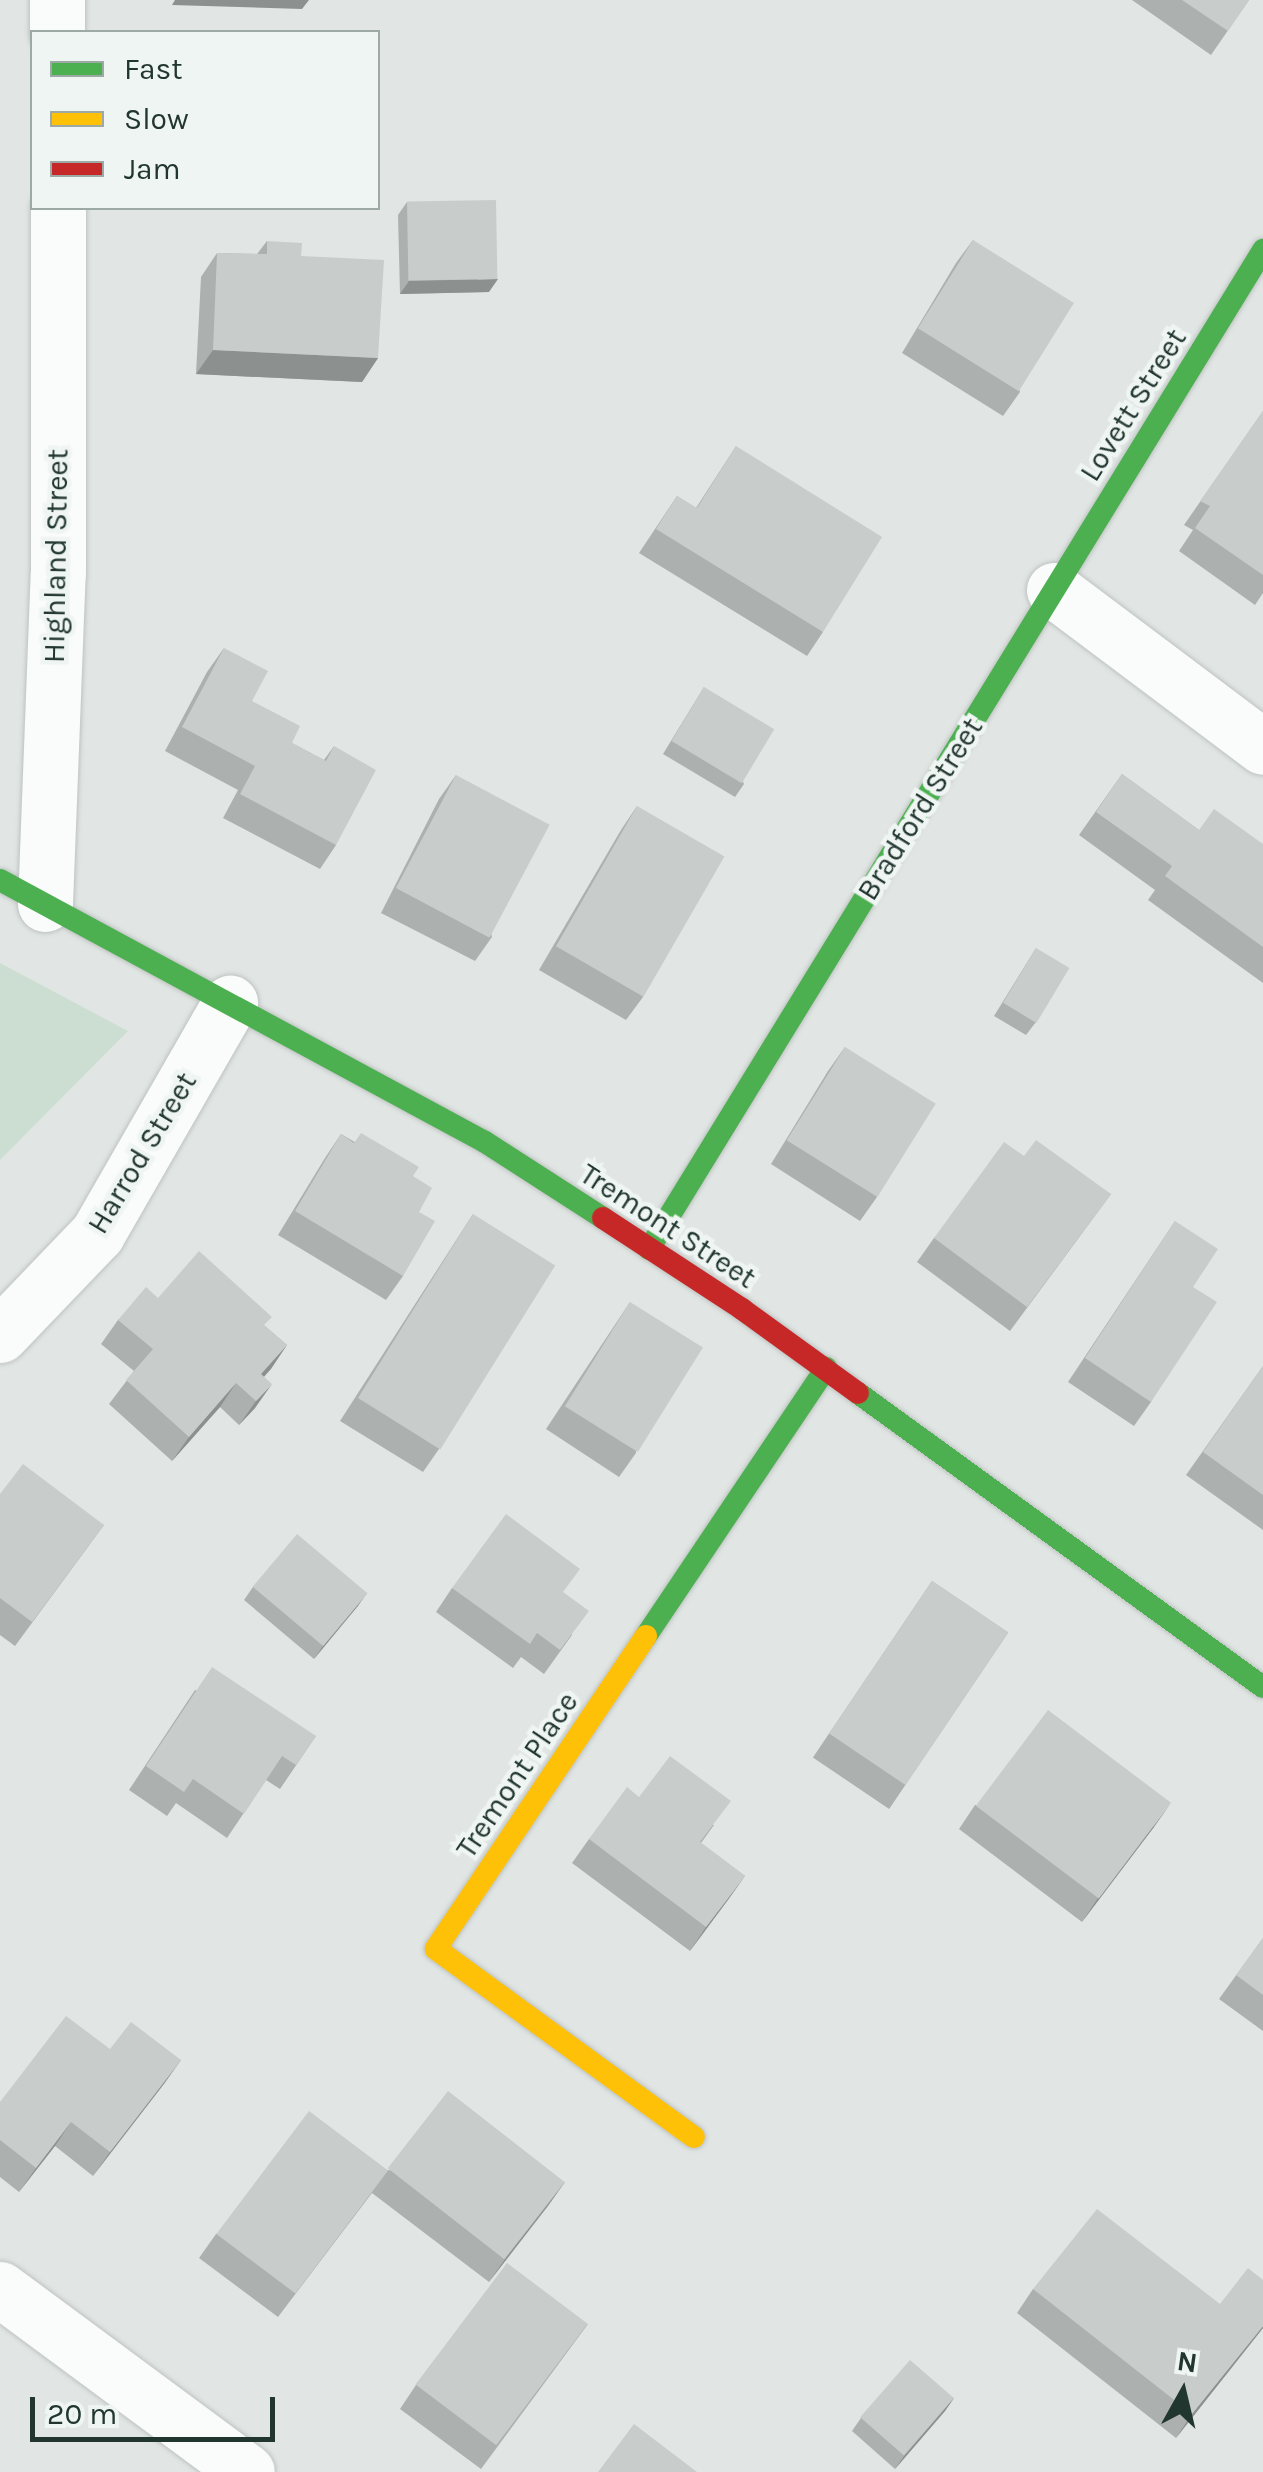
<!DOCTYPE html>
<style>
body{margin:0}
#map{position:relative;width:1263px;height:2472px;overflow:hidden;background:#e1e6e4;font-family:Karla,sans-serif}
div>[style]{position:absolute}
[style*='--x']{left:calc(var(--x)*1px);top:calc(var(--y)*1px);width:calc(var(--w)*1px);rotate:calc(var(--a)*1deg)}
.green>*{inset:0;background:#ccded1}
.roads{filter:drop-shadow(0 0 2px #bec3c1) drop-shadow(0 0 2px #bec3c1)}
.street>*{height:55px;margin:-27.5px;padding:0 27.5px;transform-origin:27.5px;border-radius:27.5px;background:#fafbfb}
.fast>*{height:22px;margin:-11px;padding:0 11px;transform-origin:11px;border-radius:11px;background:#4caf50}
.slow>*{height:22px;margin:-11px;padding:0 11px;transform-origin:11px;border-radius:11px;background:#ffc107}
.jam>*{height:22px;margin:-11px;padding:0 11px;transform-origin:11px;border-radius:11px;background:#c62828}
.wall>*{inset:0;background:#acb0af;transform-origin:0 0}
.shaded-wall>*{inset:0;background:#8c908e}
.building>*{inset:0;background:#c8cdcb;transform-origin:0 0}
span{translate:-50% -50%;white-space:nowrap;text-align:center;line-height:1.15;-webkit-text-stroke:9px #eff5f2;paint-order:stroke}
.street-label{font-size:30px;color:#223630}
.legend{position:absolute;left:30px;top:30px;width:350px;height:180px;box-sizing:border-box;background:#eff5f2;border:2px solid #9da9a4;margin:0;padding:12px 18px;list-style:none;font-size:30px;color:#223630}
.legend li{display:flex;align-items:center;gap:20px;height:50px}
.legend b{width:50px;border:2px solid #9da9a4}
.north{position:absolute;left:1133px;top:2342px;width:100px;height:100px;-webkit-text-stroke:8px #eff5f2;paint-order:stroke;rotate:8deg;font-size:28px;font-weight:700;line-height:40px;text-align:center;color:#223630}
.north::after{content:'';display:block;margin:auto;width:35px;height:45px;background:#223630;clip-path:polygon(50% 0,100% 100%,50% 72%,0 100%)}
.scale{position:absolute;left:30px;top:2397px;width:245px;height:45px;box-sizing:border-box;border:5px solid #223630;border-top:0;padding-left:12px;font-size:30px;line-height:35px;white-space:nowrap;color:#223630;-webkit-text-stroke:8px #eff5f2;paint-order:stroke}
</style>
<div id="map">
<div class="green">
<i style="clip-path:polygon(0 963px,128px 1031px,0 1160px)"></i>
</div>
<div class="roads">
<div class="street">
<i style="--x:57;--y:0;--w:32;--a:90"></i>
<i style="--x:1054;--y:590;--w:261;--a:36.9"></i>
<i style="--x:45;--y:904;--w:331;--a:-87.8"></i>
<i style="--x:58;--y:573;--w:365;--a:-90"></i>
<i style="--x:0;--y:1335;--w:140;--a:-46.2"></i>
<i style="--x:97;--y:1234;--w:267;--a:-60.1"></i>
<i style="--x:0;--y:2289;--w:307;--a:36.5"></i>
</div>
<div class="fast">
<i style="--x:0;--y:880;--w:551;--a:28.38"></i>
<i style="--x:485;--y:1142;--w:140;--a:32.8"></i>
<i style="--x:649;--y:1249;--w:1173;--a:-58.42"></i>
<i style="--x:858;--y:1393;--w:500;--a:35.98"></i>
<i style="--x:646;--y:1636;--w:323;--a:-56.1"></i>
</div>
<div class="slow">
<i style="--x:646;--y:1636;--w:377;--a:123.9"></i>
<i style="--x:436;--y:1949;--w:319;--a:36.1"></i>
</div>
<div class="jam">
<i style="--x:603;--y:1218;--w:166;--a:33.2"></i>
<i style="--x:742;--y:1309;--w:143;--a:35.9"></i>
</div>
</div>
<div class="wall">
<i style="clip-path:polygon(1132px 0,1249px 0,1211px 55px)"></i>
<i style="clip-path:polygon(407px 202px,489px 292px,400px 294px,398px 215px)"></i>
<i style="clip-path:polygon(973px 240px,1020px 392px,1003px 416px,902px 353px,956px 263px)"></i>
<i style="clip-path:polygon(267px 241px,301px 256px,378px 358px,362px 382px,196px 374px,201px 277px,217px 253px,257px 254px)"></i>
<i style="clip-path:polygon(1263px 411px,1263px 593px,1255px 605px,1179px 551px,1193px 530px,1184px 525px)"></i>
<i style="clip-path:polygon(736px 446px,823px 632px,807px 656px,639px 553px,677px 496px,696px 508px)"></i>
<i style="clip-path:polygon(224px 648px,252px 701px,292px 743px,324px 760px,334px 746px,336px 845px,320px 869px,223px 818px,238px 790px,165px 751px,207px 672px)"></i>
<i style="clip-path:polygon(704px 687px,744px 784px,735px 797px,663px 754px)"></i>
<i style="clip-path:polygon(1122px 774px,1199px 830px,1263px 844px,1263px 983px,1148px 900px,1155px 890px,1079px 835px)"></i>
<i style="clip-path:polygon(456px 775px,492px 937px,475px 961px,381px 913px,439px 799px)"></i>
<i style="clip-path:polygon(637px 806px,643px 997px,626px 1020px,539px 970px,621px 830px)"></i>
<i style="clip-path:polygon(1036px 948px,1036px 1022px,1026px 1035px,994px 1016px)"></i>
<i style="clip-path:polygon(845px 1047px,877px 1197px,860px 1221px,771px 1164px,828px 1071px)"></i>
<i style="clip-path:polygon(341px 1134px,413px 1176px,419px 1212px,403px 1276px,386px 1300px,278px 1235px,325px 1158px)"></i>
<i style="clip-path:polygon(1024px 1156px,1111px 1194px,1010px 1331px,917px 1262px,934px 1238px)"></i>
<i style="clip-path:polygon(473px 1214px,439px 1449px,423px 1472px,340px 1421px)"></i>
<i style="clip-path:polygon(1175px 1221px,1193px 1287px,1151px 1402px,1134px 1426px,1068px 1382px)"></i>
<i style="clip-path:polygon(158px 1298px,265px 1326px,287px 1345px,264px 1377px,255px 1408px,239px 1425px,220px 1407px,172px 1461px,109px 1404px,134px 1371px,101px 1344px,118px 1320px)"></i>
<i style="clip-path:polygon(630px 1302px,636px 1453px,619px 1477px,546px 1429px)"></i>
<i style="clip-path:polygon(1263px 1366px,1263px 1530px,1186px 1475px)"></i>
<i style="clip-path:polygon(0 1494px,104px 1525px,15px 1646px,0 1635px)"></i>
<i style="left:932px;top:1581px;width:92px;height:213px;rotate:34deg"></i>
<i style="clip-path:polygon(253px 1587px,367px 1593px,314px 1659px,244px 1600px)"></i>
<i style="clip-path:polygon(452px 1588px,563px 1592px,572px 1635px,544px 1674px,521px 1657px,513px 1668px,436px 1612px)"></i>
<i style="clip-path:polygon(195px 1690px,316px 1736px,280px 1789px,266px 1780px,227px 1838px,176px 1803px,167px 1816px,129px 1790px)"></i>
<i style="clip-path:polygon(639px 1797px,714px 1825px,701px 1843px,745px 1876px,690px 1951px,572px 1863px,589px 1839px)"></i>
<i style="clip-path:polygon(975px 1805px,1154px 1827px,1082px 1922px,959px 1829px)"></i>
<i style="clip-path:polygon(1263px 1938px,1263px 2031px,1219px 1999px)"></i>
<i style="clip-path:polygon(110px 2049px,181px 2060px,93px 2176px,55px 2146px,19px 2192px,0 2177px,0 2102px)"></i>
<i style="clip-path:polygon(387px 2170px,565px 2182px,489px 2282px,372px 2193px,278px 2317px,199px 2258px,216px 2234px)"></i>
<i style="clip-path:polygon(1033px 2289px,1220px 2304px,1263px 2328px,1176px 2438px,1017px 2313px)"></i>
<i style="clip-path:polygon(588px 2324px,481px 2469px,400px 2409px,416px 2385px)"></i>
<i style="clip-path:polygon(954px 2398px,945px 2411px,895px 2469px,852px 2431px,861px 2418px)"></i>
</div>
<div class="shaded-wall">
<i style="clip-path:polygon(175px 0,309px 0,302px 9px,172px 5px)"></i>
<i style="clip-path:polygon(498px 279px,489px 292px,400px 294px,409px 281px)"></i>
<i style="clip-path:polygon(213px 350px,378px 358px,362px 382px,196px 374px)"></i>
<i style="clip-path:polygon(287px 1345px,271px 1369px,248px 1394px,261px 1374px)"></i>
<i style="clip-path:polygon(236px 1383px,220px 1407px,172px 1461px,189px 1437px)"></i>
<i style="clip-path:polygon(272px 1384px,255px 1408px,239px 1425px,256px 1401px)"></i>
<i style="clip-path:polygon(367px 1593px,358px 1606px,314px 1659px,323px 1646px)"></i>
<i style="clip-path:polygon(1171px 1803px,1154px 1827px,1082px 1922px,1098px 1898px)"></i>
<i style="clip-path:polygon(745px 1876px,728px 1900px,690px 1951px,706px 1927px)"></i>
<i style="clip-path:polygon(181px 2060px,164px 2084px,93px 2176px,110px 2152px)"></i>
<i style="clip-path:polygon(71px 2122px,55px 2146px,19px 2192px,36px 2168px)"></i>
<i style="clip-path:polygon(565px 2182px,548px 2206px,489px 2282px,505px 2259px)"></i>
<i style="clip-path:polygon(1263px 2326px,1263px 2328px,1176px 2438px,1192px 2414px)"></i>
<i style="clip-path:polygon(954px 2398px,945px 2411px,895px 2469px,904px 2456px)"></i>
</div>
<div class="building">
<i style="clip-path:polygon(1182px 0,1249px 0,1228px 31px)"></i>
<i style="left:496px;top:200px;width:79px;height:89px;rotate:89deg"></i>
<i style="left:973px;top:240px;width:119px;height:104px;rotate:32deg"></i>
<i style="clip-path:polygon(267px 241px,302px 243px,301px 256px,384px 260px,378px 358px,213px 350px,217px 253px,267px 254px)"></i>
<i style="clip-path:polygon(1263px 411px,1263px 575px,1195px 528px,1210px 506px,1200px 501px)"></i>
<i style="clip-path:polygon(736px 446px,882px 537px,823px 632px,656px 529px,677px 496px,697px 508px)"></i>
<i style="clip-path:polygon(224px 648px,268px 671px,252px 701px,300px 726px,292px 743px,326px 761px,334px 746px,376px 770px,336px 845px,240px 794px,255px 766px,182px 727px)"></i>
<i style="left:704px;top:687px;width:82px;height:63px;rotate:31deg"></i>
<i style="clip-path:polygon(1122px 774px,1199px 830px,1214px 809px,1263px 844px,1263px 947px,1165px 876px,1172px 866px,1096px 812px)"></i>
<i style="left:456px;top:775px;width:106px;height:128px;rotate:28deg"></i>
<i style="left:637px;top:806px;width:101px;height:162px;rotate:30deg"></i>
<i style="left:1036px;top:948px;width:39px;height:64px;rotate:31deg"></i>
<i style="left:845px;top:1047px;width:107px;height:110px;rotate:32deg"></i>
<i style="clip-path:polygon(361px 1133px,419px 1167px,413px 1176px,432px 1188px,419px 1212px,435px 1221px,403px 1276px,295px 1211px,341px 1134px,354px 1143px)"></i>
<i style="clip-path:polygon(1036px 1140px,1111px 1194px,1027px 1307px,934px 1238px,1004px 1142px,1024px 1156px)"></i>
<i style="left:473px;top:1214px;width:97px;height:217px;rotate:32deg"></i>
<i style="clip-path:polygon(1175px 1221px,1218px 1249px,1193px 1287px,1217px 1302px,1151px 1402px,1085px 1358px)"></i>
<i style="clip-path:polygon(199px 1251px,272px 1317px,264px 1325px,287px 1345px,261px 1374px,272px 1384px,256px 1401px,236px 1383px,189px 1437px,126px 1380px,153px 1349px,118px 1320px,146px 1287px,158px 1298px)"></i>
<i style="left:630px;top:1302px;width:86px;height:123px;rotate:32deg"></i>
<i style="clip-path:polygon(1263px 1366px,1263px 1495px,1203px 1452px)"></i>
<i style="clip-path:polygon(23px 1464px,104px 1525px,32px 1622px,0 1598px,0 1494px)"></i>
<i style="clip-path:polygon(506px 1514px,580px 1569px,563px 1592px,589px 1611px,560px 1650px,537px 1633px,530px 1644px,452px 1588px)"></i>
<i style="left:297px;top:1534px;width:92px;height:69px;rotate:40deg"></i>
<i style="left:932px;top:1581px;width:92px;height:184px;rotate:34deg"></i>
<i style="clip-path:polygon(212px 1667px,316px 1736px,296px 1765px,282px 1756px,244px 1814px,193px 1779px,184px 1792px,146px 1766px)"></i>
<i style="left:1048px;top:1710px;width:154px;height:120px;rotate:37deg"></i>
<i style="clip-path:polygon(670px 1756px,731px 1801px,700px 1842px,745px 1876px,706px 1927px,589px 1839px,627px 1787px,639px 1797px)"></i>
<i style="clip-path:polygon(1263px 1938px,1263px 1995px,1236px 1975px)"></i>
<i style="clip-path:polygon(66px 2016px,110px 2049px,131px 2022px,181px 2060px,110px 2152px,71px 2122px,36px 2168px,0 2140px,0 2102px)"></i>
<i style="left:448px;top:2091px;width:148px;height:98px;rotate:38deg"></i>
<i style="left:309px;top:2111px;width:99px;height:154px;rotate:37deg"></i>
<i style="clip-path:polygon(1097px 2209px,1220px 2304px,1248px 2268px,1263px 2280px,1263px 2326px,1192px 2414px,1033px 2289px)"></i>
<i style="left:507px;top:2263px;width:101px;height:152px;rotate:37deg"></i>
<i style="left:910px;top:2360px;width:58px;height:76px;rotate:41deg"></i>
<i style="clip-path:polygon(634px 2424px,697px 2472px,598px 2472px)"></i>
</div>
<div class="street-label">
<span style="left:1133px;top:405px;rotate:-58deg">Lovett Street</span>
<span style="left:56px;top:556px;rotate:-89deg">Highland Street</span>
<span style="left:920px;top:809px;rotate:-58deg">Bradford Street</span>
<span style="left:142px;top:1153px;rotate:-59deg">Harrod Street</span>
<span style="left:668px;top:1226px;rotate:33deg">Tremont Street</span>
<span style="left:517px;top:1775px;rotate:-56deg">Tremont Place</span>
</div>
<ul class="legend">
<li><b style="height:12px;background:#4caf50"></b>Fast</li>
<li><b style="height:12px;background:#ffc107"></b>Slow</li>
<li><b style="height:12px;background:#c62828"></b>Jam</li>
</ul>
<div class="north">N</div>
<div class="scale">20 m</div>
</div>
